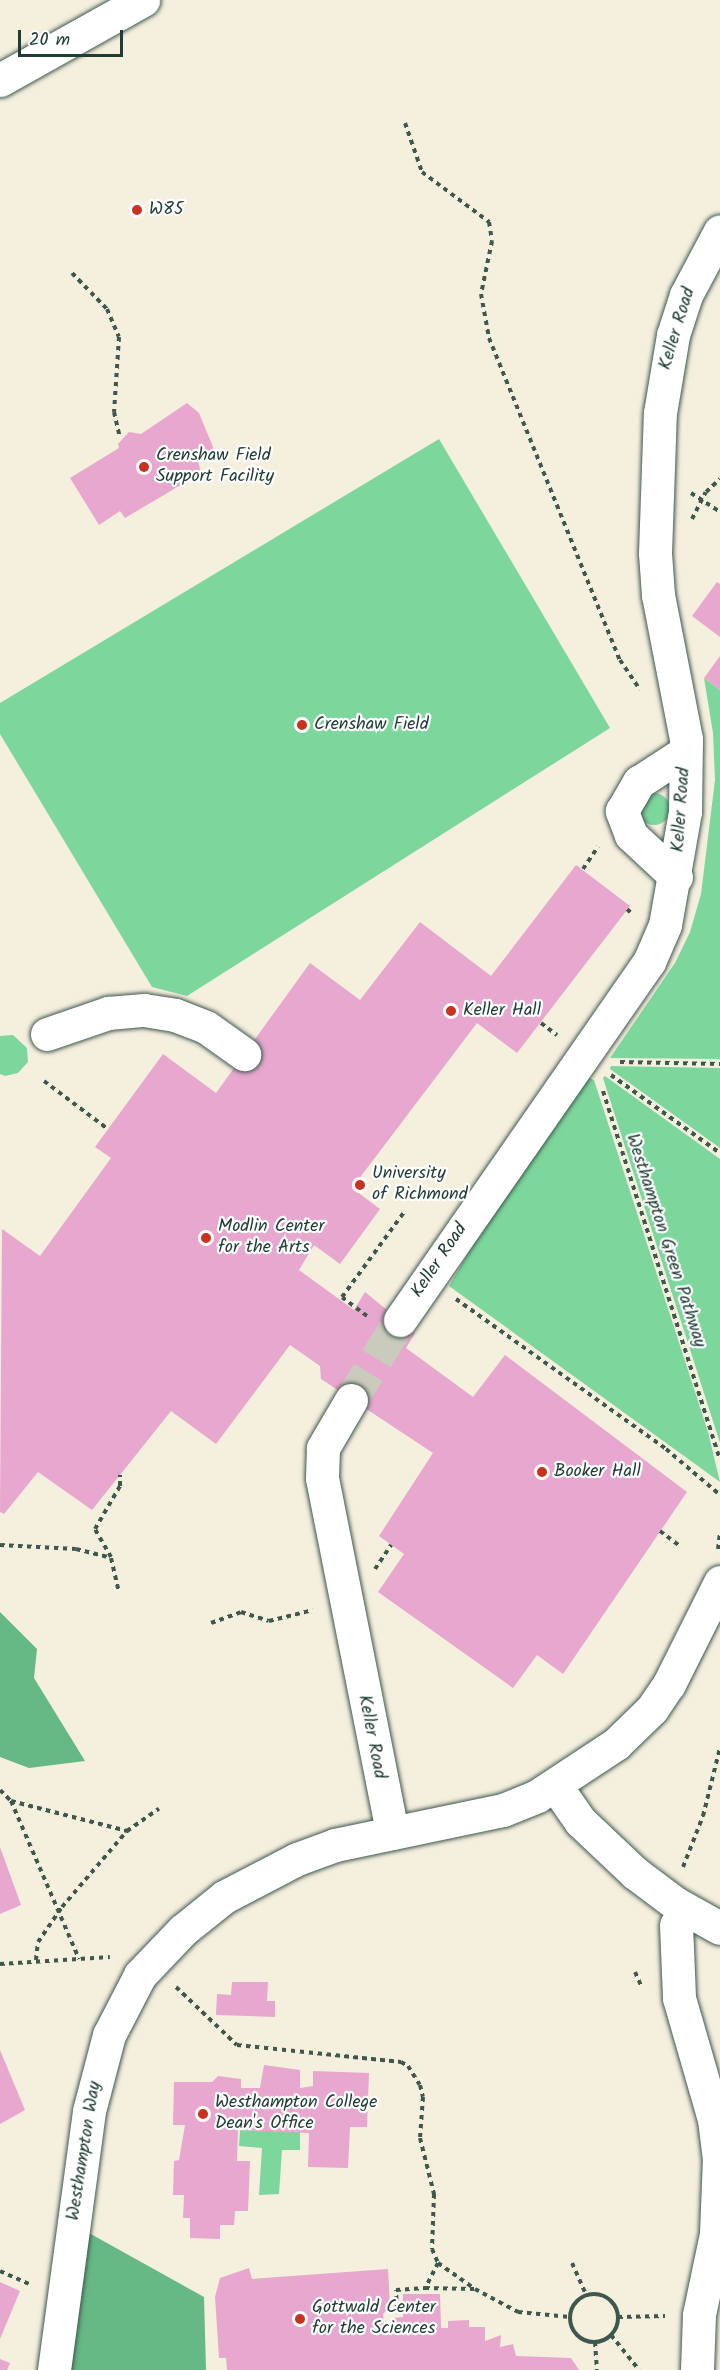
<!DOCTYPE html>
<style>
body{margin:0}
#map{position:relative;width:720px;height:2370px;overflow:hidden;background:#f5efde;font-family:Kalam,sans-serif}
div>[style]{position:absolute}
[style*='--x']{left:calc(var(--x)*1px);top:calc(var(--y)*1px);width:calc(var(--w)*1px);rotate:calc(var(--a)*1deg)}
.green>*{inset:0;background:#7dd79d}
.round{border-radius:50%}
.forest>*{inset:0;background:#66b884}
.building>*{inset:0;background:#e7a7ce}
.minor-tunnel>*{height:33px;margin-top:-16.5px;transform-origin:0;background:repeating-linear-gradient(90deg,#cacbbc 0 33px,transparent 0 49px)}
.path>*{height:4px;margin-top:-2px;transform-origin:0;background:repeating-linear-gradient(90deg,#3f584e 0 4.5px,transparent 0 9px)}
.path>.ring{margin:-2px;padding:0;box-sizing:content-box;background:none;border:4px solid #3f584e;border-radius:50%}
.roads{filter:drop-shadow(0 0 2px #3f584e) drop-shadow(0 0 2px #3f584e)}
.minor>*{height:33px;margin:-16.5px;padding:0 16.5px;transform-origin:16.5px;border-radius:16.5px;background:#fff}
.dots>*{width:16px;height:16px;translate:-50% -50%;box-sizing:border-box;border:3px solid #fff;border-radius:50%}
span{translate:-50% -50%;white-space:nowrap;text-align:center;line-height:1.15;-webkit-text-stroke:4.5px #fff;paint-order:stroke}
.poi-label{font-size:18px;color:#1f3d34}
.left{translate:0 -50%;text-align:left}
.street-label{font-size:18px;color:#1f3d34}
.scale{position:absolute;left:18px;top:30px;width:105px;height:27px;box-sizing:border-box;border:3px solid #1f3d34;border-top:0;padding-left:8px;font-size:18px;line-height:21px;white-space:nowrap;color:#1f3d34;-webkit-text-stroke:4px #fff;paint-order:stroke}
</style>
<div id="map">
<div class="green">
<i style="clip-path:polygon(439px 439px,610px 728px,187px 996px,152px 987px,0 734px,0 703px)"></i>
<i style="clip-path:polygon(704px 678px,720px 690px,720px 1059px,610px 1058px,675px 963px,690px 932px,701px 894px,715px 780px,713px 733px)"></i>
<i class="round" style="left:638px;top:793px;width:32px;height:32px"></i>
<i style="clip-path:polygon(13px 1035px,27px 1048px,28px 1062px,18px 1073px,5px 1076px,0 1074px,0 1036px)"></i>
<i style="clip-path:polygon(611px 1066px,720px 1068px,720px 1148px,610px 1069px)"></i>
<i style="clip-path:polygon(605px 1076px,720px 1159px,720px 1443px,603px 1078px)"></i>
<i style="clip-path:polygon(586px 1077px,594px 1080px,708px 1432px,720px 1482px,449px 1286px,495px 1207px)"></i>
<i style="clip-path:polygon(240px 2130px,300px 2132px,300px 2150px,282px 2150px,279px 2194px,259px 2195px,262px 2148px,239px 2146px)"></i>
</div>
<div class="forest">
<i style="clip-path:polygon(0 1612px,37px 1649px,34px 1678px,85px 1761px,29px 1768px,0 1757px)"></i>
<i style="clip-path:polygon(89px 2233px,204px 2297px,206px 2370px,66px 2370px)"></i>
</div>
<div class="building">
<i style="clip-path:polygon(187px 403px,199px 413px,215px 452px,198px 461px,201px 473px,125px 518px,120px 511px,99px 525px,70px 478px,119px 448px,118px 444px,129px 432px,141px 434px)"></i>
<i style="clip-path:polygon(717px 582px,720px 584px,720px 637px,692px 616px)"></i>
<i style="clip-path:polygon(720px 656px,720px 690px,704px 678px)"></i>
<i style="clip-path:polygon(576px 865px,630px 906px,517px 1053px,477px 1023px,352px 1188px,380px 1209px,340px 1264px,314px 1245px,299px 1270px,354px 1310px,365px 1292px,415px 1333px,406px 1348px,473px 1397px,505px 1355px,687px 1492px,563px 1674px,537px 1655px,513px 1688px,378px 1592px,404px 1554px,379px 1536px,433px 1453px,321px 1379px,320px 1366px,290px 1345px,216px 1444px,171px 1411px,92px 1510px,38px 1472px,4px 1514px,0 1512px,2px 1229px,40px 1256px,111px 1158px,95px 1147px,163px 1054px,216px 1093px,310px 963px,360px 1000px,420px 922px,491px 976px)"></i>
<i style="clip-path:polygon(0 1847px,21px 1905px,0 1914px)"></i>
<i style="clip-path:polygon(232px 1982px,268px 1982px,267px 2001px,275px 2001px,275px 2017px,216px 2015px,217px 1994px,231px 1995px)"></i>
<i style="clip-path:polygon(0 2050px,25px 2110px,0 2124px)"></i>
<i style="clip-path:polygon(264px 2065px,300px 2070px,300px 2088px,313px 2086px,313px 2071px,369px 2073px,367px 2127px,350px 2127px,348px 2168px,308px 2167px,309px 2133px,238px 2130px,237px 2161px,250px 2161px,248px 2211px,235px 2211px,234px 2225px,220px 2225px,220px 2239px,190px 2238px,190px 2218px,183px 2218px,184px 2195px,173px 2195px,174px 2161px,179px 2160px,185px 2125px,173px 2125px,174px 2082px,212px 2082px,218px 2076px,241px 2079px,241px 2088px,260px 2088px)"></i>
<i style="clip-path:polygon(249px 2268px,252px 2279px,388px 2269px,390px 2307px,383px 2314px,384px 2334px,394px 2334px,394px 2318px,403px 2317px,403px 2294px,440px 2294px,441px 2328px,448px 2328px,448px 2321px,469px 2320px,469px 2327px,485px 2327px,485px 2341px,501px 2335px,500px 2347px,513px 2344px,516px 2356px,571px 2358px,579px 2370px,227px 2370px,226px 2358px,219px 2358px,215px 2297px,220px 2278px)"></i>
<i style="clip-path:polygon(0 2282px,20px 2291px,0 2339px)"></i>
<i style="clip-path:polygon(0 2359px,10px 2363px,7px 2370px,0 2370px)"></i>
</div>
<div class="minor-tunnel">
<i style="--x:351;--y:1400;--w:94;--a:-58.5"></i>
</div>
<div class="path">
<i style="--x:405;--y:123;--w:52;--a:70.9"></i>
<i style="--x:422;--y:172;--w:84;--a:36.7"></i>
<i style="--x:489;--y:222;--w:19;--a:81"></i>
<i style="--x:492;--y:241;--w:54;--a:101.7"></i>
<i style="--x:481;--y:294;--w:45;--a:79.7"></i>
<i style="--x:489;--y:338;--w:348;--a:67.9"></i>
<i style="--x:620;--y:660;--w:36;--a:56"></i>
<i style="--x:72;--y:273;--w:50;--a:45.8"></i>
<i style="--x:107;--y:309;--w:30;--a:67"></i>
<i style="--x:119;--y:337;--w:75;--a:93.8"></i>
<i style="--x:114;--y:412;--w:23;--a:77"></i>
<i style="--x:691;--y:493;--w:35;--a:33"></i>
<i style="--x:692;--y:519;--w:30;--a:-63"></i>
<i style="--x:706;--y:492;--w:19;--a:-43"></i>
<i style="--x:583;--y:869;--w:27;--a:-56"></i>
<i style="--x:627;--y:909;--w:8;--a:45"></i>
<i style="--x:541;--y:1023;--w:20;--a:37"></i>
<i style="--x:620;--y:1062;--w:100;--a:1.1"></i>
<i style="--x:611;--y:1075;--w:134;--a:35.6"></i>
<i style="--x:44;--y:1081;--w:80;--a:36.9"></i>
<i style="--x:603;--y:1091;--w:386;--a:72.4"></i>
<i style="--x:456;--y:1299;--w:258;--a:35.5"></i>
<i style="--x:666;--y:1449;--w:71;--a:40.4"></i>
<i style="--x:367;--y:1316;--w:31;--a:-143"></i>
<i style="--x:342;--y:1297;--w:107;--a:-53.8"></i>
<i style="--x:660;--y:1531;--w:25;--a:37"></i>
<i style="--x:0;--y:1545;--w:76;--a:3"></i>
<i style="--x:76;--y:1549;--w:36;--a:14"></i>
<i style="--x:111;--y:1558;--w:35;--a:77"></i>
<i style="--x:718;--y:1549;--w:17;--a:-83"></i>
<i style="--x:111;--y:1557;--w:32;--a:-120"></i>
<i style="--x:95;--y:1529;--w:50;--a:-59.8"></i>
<i style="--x:120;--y:1486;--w:11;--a:-90"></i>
<i style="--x:375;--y:1569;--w:29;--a:-56"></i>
<i style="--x:211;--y:1623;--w:32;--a:-20"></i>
<i style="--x:241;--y:1612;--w:29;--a:18"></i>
<i style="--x:269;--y:1621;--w:45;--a:-14"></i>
<i style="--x:0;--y:1790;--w:16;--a:45"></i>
<i style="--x:11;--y:1801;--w:120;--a:14.5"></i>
<i style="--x:11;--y:1801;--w:172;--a:66.7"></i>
<i style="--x:683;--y:1867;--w:55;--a:-68.6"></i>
<i style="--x:703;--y:1816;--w:70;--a:-76"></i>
<i style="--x:36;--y:1960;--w:18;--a:-84"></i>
<i style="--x:38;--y:1942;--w:42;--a:-55.6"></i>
<i style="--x:62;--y:1907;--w:100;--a:-49.5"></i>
<i style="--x:127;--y:1831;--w:39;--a:-35"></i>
<i style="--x:0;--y:1964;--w:110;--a:-3.6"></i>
<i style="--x:635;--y:1972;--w:17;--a:66"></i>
<i style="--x:176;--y:1987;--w:84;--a:43.6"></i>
<i style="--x:237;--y:2045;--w:165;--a:5.9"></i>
<i style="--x:401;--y:2062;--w:8;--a:30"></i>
<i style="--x:408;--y:2066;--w:22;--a:58"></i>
<i style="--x:420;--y:2085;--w:12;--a:76"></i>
<i style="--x:423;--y:2097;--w:41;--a:94.2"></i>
<i style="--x:420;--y:2138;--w:58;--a:76"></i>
<i style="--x:434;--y:2194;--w:55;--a:92.1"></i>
<i style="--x:432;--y:2249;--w:15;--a:67"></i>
<i style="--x:438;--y:2263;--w:45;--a:35.1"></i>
<i style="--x:475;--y:2289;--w:49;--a:28.1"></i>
<i style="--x:518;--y:2312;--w:52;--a:5.5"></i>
<i style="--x:438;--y:2263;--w:28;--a:117"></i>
<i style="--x:425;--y:2288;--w:49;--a:1.2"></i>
<i style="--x:572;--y:2263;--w:35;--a:66"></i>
<i style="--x:0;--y:2271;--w:35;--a:24"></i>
<i class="ring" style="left:570px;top:2294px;width:44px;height:44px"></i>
<i style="--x:404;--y:2310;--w:7;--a:-172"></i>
<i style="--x:397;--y:2309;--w:19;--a:-93"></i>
<i style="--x:396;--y:2290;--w:29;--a:-4"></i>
<i style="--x:618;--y:2317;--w:47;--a:-1.2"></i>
<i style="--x:611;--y:2335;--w:45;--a:51.3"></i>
<i style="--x:595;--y:2342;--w:28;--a:86"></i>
</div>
<div class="roads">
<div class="minor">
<i style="--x:0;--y:80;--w:164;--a:-29.2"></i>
<i style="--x:676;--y:877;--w:62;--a:-137"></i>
<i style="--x:631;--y:835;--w:26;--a:-111"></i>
<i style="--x:622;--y:811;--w:34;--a:-60"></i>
<i style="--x:639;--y:782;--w:55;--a:-33.1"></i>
<i style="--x:47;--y:1034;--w:65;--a:-19"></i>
<i style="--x:108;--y:1013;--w:36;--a:-5"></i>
<i style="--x:144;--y:1010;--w:31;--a:9"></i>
<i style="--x:175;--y:1015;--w:33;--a:21"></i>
<i style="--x:206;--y:1027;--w:47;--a:35.4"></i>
<i style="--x:400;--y:1320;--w:436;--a:-55.2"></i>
<i style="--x:649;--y:962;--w:40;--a:-66.6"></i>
<i style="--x:665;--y:925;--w:115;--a:-80"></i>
<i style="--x:685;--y:812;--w:73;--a:-89.2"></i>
<i style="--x:686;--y:739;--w:147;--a:-101"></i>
<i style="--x:658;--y:595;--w:42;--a:-94.1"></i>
<i style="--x:655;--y:553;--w:140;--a:-88"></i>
<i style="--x:660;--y:413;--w:79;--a:-80.5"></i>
<i style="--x:673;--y:335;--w:42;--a:-72"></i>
<i style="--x:686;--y:295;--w:72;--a:-62"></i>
<i style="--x:351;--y:1400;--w:56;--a:120.3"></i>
<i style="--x:323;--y:1448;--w:30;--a:92"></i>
<i style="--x:322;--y:1478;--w:362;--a:78.8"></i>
<i style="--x:555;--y:1785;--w:44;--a:55.2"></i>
<i style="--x:580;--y:1821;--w:76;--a:43.4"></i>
<i style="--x:635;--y:1873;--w:50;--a:36.9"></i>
<i style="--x:675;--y:1903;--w:51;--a:29.1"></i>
<i style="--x:676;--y:1925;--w:73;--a:87.6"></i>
<i style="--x:679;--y:1998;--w:126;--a:73.9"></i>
<i style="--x:714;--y:2119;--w:39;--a:83"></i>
<i style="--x:719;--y:2158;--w:76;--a:92.3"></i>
<i style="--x:716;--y:2234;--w:83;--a:101.9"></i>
<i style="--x:699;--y:2315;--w:55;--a:92.1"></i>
<i style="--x:54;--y:2370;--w:261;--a:-82.3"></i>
<i style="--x:89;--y:2111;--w:79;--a:-75.3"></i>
<i style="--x:109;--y:2035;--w:68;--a:-62.7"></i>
<i style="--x:140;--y:1975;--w:62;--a:-46.3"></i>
<i style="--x:183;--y:1930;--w:53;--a:-38.8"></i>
<i style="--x:224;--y:1897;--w:82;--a:-27.5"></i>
<i style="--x:297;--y:1859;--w:40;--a:-20.2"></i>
<i style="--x:335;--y:1845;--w:172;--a:-11.8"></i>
<i style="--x:503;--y:1810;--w:37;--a:-22"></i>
<i style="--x:537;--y:1796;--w:95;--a:-33.4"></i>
<i style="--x:616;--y:1744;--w:50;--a:-44.2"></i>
<i style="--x:652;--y:1709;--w:30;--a:-56"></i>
<i style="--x:669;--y:1684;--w:114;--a:-63.4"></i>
</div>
</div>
<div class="dots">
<i style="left:137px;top:210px;background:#c8321e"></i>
<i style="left:144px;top:467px;background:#c8321e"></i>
<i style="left:302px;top:725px;background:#c8321e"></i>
<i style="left:451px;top:1011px;background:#c8321e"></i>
<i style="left:360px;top:1185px;background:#c8321e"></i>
<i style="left:206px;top:1238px;background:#c8321e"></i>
<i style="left:542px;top:1472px;background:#c8321e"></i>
<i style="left:203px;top:2114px;background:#c8321e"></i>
<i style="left:300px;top:2319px;background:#c8321e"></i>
</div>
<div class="poi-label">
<span class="left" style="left:149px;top:210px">W85</span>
<span class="left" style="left:156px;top:467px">Crenshaw Field<br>Support Facility</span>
<span class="left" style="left:314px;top:725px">Crenshaw Field</span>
<span class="left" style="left:463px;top:1011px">Keller Hall</span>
<span class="left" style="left:372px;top:1185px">University<br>of Richmond</span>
<span class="left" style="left:218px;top:1238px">Modlin Center<br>for the Arts</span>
<span class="left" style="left:554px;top:1472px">Booker Hall</span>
<span class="left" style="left:215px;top:2114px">Westhampton College<br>Dean's Office</span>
<span class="left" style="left:312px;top:2319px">Gottwald Center<br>for the Sciences</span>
</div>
<div class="street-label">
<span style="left:678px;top:329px;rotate:-73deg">Keller Road</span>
<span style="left:682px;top:810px;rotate:-86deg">Keller Road</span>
<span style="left:665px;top:1241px;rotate:72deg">Westhampton Green Pathway</span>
<span style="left:440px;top:1261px;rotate:-56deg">Keller Road</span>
<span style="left:371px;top:1737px;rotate:79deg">Keller Road</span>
<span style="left:85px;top:2151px;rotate:-81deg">Westhampton Way</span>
</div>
<div class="scale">20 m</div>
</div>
